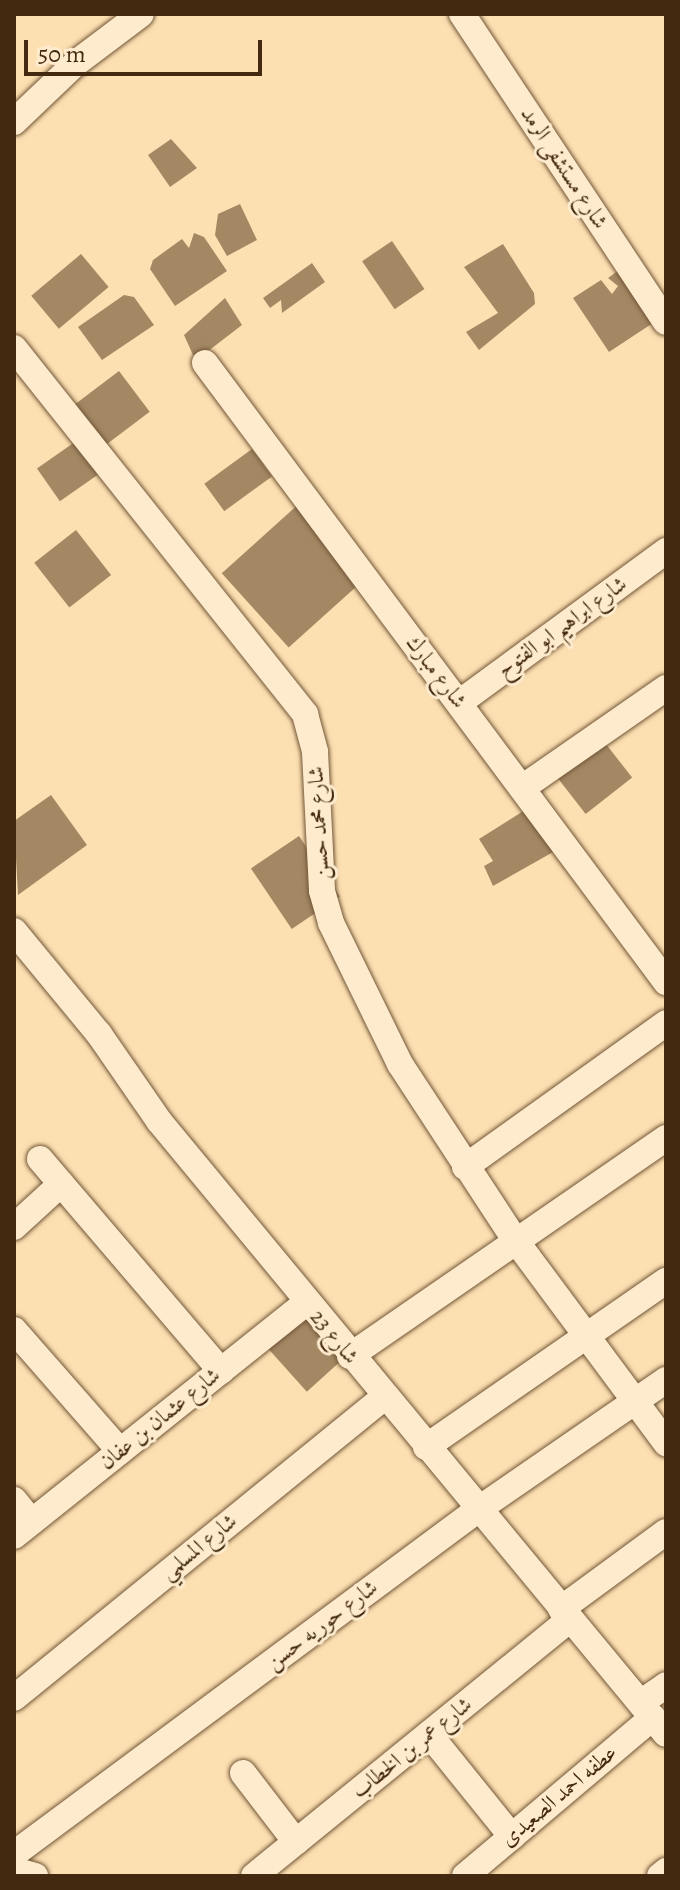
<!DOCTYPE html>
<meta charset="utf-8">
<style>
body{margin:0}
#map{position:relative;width:680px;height:1890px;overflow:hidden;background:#fde0b2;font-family:Alegreya,Amiri,serif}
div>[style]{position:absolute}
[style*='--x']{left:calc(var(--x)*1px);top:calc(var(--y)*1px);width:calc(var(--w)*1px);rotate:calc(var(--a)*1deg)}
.building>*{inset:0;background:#a48864;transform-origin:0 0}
.roads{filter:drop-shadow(0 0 2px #725738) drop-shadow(0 0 2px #725738)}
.street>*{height:26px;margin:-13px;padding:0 13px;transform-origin:13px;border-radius:13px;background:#feebcd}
span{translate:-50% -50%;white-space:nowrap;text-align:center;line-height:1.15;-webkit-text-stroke:6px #feebcd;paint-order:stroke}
.street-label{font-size:22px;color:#432910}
.frame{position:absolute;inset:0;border:16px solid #432910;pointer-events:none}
.scale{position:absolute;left:24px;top:40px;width:238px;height:36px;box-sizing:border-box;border:4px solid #432910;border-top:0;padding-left:10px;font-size:24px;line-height:28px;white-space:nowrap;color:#432910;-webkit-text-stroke:6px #feebcd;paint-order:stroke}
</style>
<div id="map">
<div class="building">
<i style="clip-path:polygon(171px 139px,197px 168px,170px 187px,148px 155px)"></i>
<i style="clip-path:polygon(240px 204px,257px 240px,227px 256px,215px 235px,218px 214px)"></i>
<i style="clip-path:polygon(194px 233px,204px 237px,227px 271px,175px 306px,150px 269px,153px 260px,182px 239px,189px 248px)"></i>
<i style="left:392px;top:241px;width:58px;height:36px;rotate:56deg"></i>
<i style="clip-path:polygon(503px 244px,534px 293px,535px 304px,479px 350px,466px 332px,498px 313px,464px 267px)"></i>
<i style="left:81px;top:254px;width:43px;height:65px;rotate:50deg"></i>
<i style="clip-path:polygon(312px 263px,325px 282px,282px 313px,281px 300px,270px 308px,263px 298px)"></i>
<i style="clip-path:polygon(623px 267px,659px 319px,609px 352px,573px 298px,601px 280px,612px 294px,618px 286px,608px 278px)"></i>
<i style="clip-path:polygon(124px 295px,134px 297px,154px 325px,102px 360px,78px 327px)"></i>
<i style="clip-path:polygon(225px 298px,242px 325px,203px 355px,193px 355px,184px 335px)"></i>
<i style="left:119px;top:371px;width:51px;height:58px;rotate:53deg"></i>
<i style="left:82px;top:437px;width:40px;height:55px;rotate:55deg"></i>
<i style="left:252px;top:449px;width:34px;height:59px;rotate:54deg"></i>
<i style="left:302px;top:501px;width:100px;height:108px;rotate:48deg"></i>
<i style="left:76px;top:530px;width:57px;height:53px;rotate:52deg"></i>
<i style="left:602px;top:739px;width:49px;height:59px;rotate:52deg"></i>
<i style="clip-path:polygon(51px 795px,87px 845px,18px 895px,14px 821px)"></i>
<i style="clip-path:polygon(528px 808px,555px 851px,493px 886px,484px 866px,493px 861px,479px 839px)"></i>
<i style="left:299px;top:836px;width:73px;height:58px;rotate:56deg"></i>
<i style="left:306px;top:1313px;width:59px;height:52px;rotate:48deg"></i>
</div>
<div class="roads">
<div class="street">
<i style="--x:462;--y:14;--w:369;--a:56.5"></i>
<i style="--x:14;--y:122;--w:86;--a:-43.6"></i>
<i style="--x:76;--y:63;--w:81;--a:-37"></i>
<i style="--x:14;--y:348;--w:468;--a:51.5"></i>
<i style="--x:305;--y:714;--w:39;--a:75"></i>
<i style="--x:315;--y:752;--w:139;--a:87.1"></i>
<i style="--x:322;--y:891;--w:33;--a:74"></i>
<i style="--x:331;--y:923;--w:157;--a:63.9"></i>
<i style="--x:400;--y:1064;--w:212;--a:56.8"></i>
<i style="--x:516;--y:1241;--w:252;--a:53.4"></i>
<i style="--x:205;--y:363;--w:772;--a:53.32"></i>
<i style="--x:459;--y:703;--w:257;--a:-36.3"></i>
<i style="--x:522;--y:788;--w:175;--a:-34.8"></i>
<i style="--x:14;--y:931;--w:134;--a:50.5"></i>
<i style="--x:99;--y:1034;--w:106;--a:55.4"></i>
<i style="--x:159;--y:1121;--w:795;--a:50.41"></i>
<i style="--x:40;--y:1159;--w:279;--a:49.5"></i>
<i style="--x:465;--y:1167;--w:247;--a:-35.6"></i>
<i style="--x:14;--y:1227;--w:64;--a:-42.5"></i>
<i style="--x:14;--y:1330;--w:161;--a:48.8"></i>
<i style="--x:350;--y:1356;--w:384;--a:-34.6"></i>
<i style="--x:426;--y:1447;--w:292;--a:-34.7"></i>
<i style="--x:14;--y:1500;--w:28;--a:51"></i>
<i style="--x:14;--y:1536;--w:374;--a:-38.6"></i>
<i style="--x:561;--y:1609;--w:130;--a:-36.3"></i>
<i style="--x:14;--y:1698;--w:477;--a:-39.1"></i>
<i style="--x:642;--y:1702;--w:29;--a:-35"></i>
<i style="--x:429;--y:1734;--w:132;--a:51.1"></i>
<i style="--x:243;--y:1773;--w:87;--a:52.5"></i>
<i style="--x:14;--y:1854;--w:575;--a:-36.59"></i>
<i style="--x:476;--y:1511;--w:231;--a:-34.6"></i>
<i style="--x:14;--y:1870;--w:22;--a:16"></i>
<i style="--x:254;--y:1876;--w:406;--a:-39.1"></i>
<i style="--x:465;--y:1876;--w:246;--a:-40.2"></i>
<i style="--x:660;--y:1876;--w:8;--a:-40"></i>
</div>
</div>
<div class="street-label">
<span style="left:564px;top:168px;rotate:57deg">شارع مستشفى الرمد</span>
<span style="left:562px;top:627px;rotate:-36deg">شارع ابراهيم ابو الفتوح</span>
<span style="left:436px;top:672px;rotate:53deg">شارع مبارك</span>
<span style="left:319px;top:823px;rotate:-93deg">شارع محمد حسن</span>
<span style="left:334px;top:1337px;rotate:51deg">شارع 23</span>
<span style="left:160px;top:1419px;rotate:-39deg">شارع عثمان بن عفان</span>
<span style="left:199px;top:1547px;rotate:-39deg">شارع المسلمي</span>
<span style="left:322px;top:1625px;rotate:-37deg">شارع حوريه حسن</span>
<span style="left:412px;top:1748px;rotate:-39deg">شارع عمر بن الخطاب</span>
<span style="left:559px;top:1796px;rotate:-40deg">عطفه احمد الصعيدى</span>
</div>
<div class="frame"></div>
<div class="scale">50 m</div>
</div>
